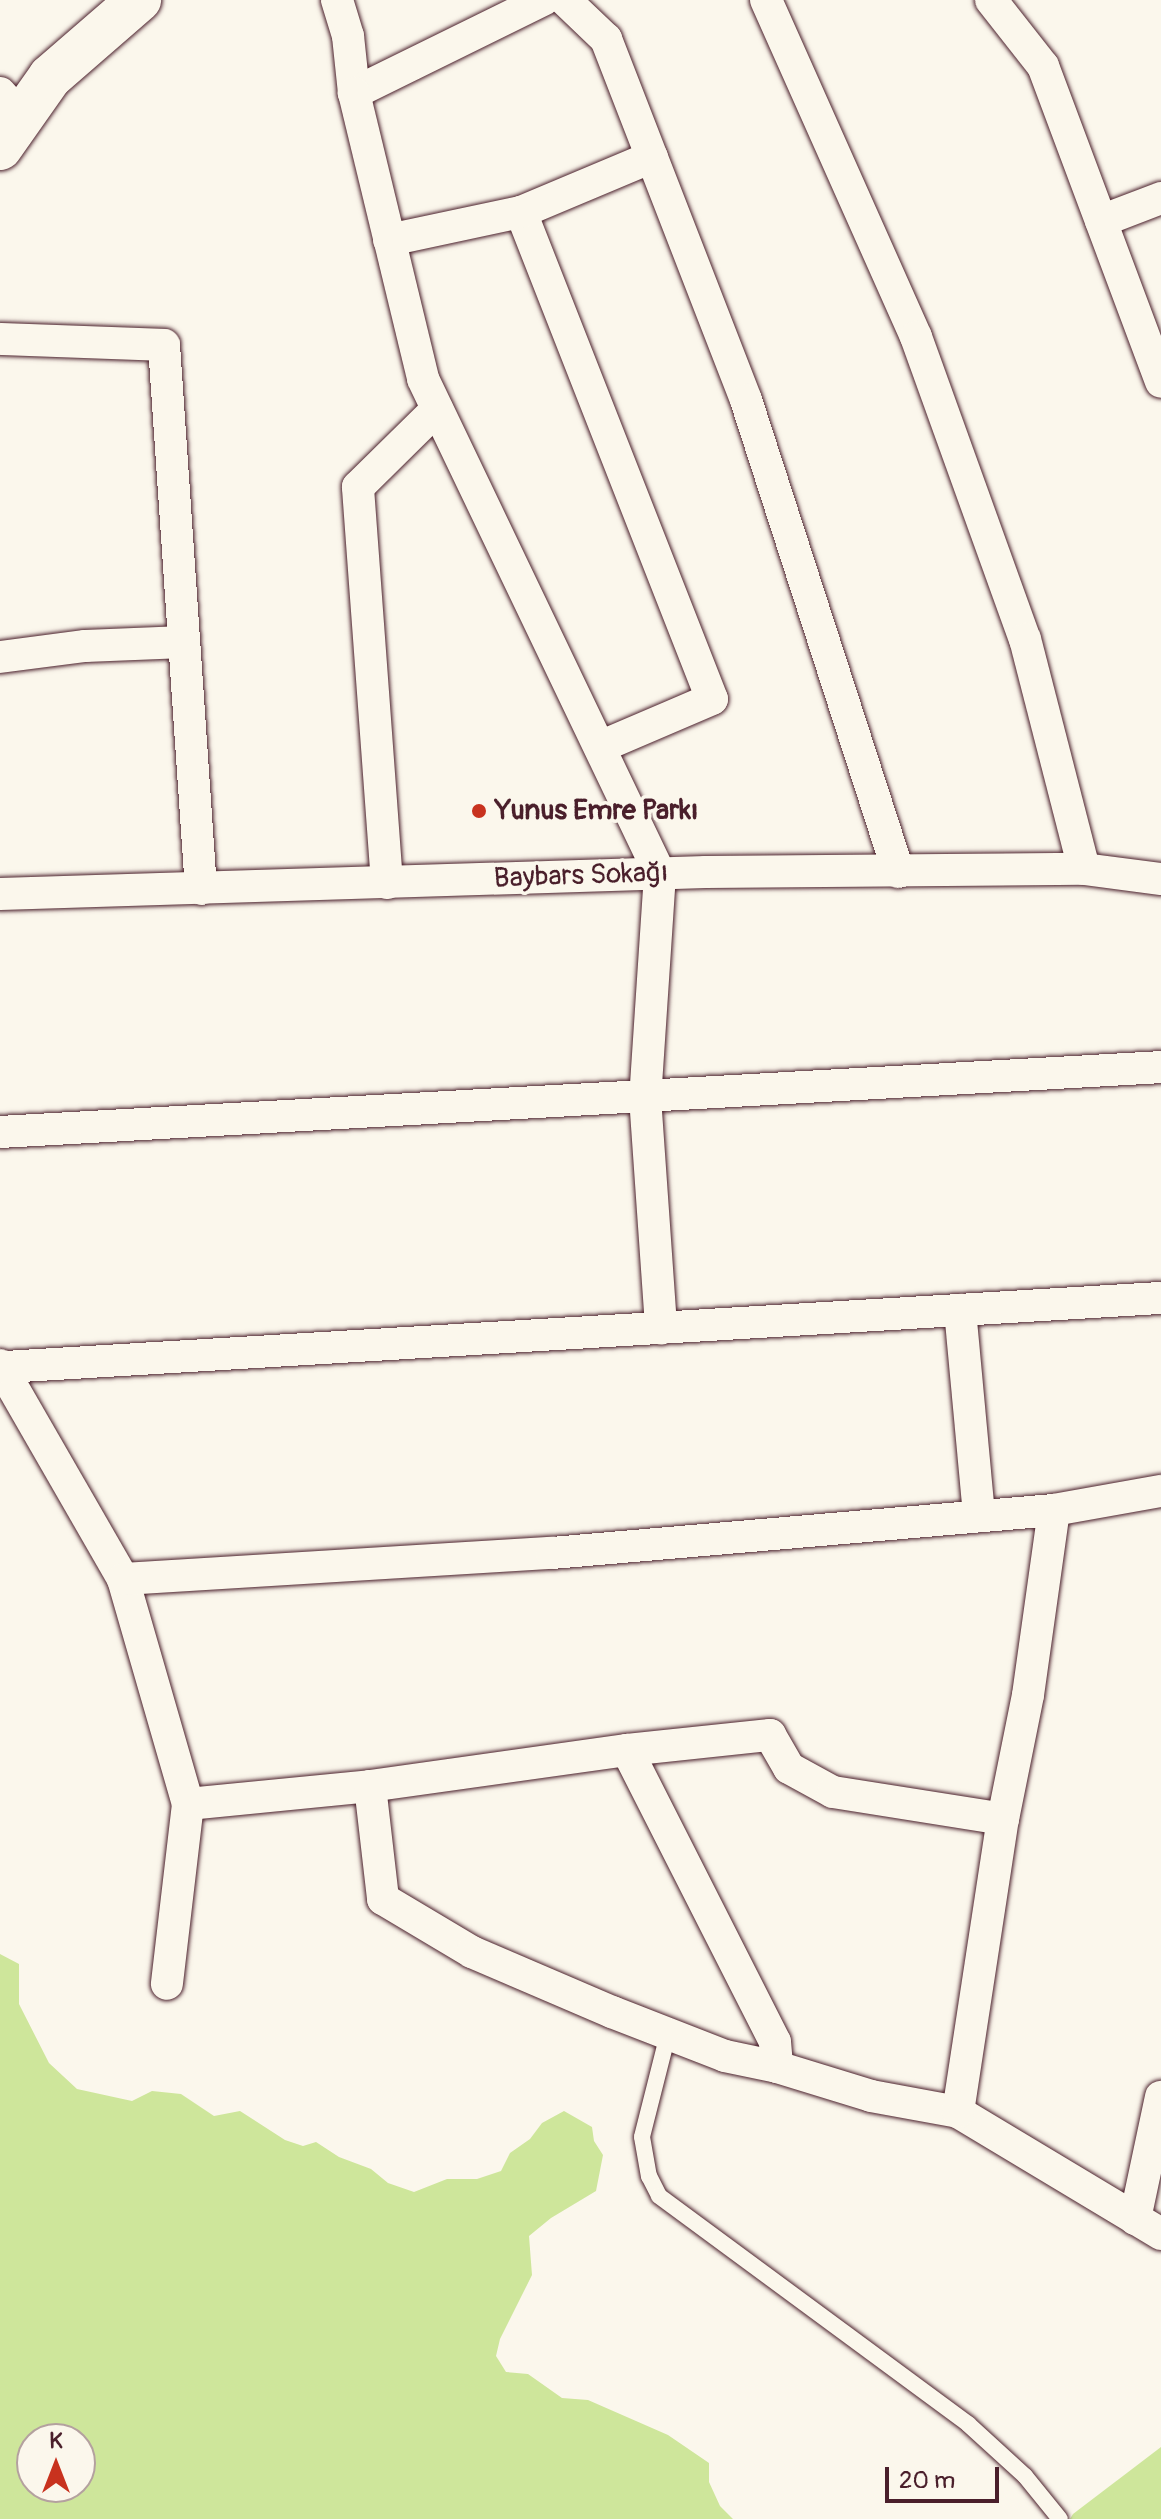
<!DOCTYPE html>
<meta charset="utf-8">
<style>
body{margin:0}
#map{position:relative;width:1161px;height:2519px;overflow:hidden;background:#fbf7ec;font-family:Pangolin,sans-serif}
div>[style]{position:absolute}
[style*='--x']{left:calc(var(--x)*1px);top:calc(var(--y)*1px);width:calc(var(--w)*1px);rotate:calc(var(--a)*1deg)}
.green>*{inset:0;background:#cee69b}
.roads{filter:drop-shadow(0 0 2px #4a1f2b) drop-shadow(0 0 2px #4a1f2b)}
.lane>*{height:16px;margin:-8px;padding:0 8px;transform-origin:8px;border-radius:8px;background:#fbf7ec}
.street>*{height:32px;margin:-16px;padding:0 16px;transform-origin:16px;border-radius:16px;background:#fbf7ec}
.secondary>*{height:44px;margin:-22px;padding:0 22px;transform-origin:22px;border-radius:22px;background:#fbf7ec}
.dots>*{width:22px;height:22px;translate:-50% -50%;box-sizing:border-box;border:4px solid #fbf7ec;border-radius:50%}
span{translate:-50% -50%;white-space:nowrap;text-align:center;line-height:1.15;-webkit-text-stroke:7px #fbf7ec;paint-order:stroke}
.poi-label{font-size:28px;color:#4a1f2b;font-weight:700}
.left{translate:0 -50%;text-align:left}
.street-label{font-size:28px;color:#4a1f2b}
.north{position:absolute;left:16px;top:2423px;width:80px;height:80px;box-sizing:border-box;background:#fbf7ec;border:2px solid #b4a19f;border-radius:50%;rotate:0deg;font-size:22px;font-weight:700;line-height:32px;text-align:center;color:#4a1f2b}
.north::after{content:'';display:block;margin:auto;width:28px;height:36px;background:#c8321e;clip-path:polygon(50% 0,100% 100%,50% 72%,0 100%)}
.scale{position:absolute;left:885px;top:2467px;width:114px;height:36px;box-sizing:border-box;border:4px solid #4a1f2b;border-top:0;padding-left:10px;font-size:24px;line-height:28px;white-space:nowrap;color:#4a1f2b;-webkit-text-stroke:6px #fbf7ec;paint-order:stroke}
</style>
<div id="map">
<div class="green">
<i style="clip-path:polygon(evenodd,0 1954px,19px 1964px,19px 2004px,49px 2063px,77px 2089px,132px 2101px,152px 2091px,181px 2094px,214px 2116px,240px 2111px,285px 2140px,303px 2146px,316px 2142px,339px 2157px,371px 2169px,388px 2183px,414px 2192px,447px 2179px,477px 2179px,501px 2171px,510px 2153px,530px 2139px,542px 2123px,564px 2111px,592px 2127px,594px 2141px,603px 2155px,596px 2191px,551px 2218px,529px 2236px,532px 2275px,500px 2339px,496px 2356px,506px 2372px,528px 2374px,562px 2398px,588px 2400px,668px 2435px,709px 2463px,709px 2482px,720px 2506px,733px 2519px,0 2519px,0 1954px,80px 2439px,80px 2487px,32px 2487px,32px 2439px,80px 2439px)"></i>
<i style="clip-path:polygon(1161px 2447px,1161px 2519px,1070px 2519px,1073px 2514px)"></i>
</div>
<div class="roads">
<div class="lane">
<i style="--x:668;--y:2034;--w:106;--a:104.2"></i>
<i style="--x:642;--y:2137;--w:40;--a:80"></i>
<i style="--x:649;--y:2176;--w:22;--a:63"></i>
<i style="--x:659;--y:2196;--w:384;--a:36.4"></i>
<i style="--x:968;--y:2424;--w:77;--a:42.4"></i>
<i style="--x:1025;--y:2476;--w:55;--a:50.9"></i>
</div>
<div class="street">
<i style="--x:337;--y:0;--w:38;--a:73"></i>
<i style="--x:348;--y:36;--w:57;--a:84"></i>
<i style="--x:543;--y:0;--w:211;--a:153.8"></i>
<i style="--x:354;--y:93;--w:294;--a:76.4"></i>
<i style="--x:423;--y:379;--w:549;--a:64.42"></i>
<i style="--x:660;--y:874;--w:224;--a:93.8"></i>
<i style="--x:645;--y:1097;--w:232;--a:86"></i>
<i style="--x:565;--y:0;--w:57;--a:43.6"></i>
<i style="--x:606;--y:39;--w:387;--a:68.8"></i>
<i style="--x:746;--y:400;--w:496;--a:72.1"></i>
<i style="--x:766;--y:0;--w:369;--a:66"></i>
<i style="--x:916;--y:337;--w:321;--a:70.2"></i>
<i style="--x:1025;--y:639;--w:237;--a:75.6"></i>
<i style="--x:991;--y:0;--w:84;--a:51.8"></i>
<i style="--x:1043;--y:66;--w:337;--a:69.5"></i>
<i style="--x:0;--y:93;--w:30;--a:48"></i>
<i style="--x:521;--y:212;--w:523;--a:68.59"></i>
<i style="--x:712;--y:699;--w:122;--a:156.8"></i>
<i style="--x:1101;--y:221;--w:64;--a:-21"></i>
<i style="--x:389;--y:240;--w:135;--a:-12"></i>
<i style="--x:521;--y:212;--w:142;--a:-22.8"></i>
<i style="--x:0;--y:339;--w:164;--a:2.1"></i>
<i style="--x:164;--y:345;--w:545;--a:86.11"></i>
<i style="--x:0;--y:657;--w:86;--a:-7.4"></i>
<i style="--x:85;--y:646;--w:99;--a:-2.3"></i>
<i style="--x:387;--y:883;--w:397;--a:-94.2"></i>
<i style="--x:358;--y:487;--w:111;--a:-44.6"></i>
<i style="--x:0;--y:894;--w:706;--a:-1.78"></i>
<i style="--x:706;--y:872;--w:378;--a:-0.5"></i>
<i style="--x:1084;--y:869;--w:78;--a:7.4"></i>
<i style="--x:0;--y:1132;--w:1163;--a:-3.2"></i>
<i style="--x:960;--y:1310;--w:207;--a:84.7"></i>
<i style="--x:0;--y:1365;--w:247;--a:60.1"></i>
<i style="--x:123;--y:1579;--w:234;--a:73.9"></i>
<i style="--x:188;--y:1804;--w:181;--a:96.7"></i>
<i style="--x:5;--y:1367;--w:1158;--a:-3.42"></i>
<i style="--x:123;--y:1579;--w:430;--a:-3.5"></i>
<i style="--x:552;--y:1553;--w:504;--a:-4.9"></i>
<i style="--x:1054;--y:1510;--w:109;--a:-10.1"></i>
<i style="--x:627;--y:1750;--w:327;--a:63.1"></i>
<i style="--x:775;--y:2042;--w:25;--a:85"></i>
<i style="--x:777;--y:2067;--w:98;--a:17.1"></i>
<i style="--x:871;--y:2096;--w:88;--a:10.4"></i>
<i style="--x:958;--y:2112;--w:237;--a:31"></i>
<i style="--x:370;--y:1786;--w:114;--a:83.4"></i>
<i style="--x:383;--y:1899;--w:104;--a:30.8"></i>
<i style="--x:472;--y:1952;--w:152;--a:23.2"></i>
<i style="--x:612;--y:2012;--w:121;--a:21.3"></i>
<i style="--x:725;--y:2056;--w:53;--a:11.9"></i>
<i style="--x:188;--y:1804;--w:183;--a:-5.6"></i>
<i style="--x:370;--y:1786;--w:260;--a:-8"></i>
<i style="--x:627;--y:1750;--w:144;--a:-6"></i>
<i style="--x:770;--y:1735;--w:38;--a:60"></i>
<i style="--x:789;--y:1768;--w:50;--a:28.6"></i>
<i style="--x:833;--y:1792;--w:172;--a:9"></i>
<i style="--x:958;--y:2112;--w:296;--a:-81.3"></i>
<i style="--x:1003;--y:1819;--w:126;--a:-78.6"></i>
<i style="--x:1028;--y:1695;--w:187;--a:-82"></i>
<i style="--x:1135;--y:2219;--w:125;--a:-78"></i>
</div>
<div class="secondary">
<i style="--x:0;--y:148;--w:87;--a:-54.8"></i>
<i style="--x:50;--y:77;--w:118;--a:-40.9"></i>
</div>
</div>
<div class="dots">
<i style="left:479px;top:811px;background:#c8321e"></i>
</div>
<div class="poi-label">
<span class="left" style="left:495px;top:811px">Yunus Emre Parkı</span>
</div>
<div class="street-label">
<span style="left:581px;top:876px;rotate:-2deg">Baybars Sokağı</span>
</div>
<div class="north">K</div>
<div class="scale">20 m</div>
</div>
